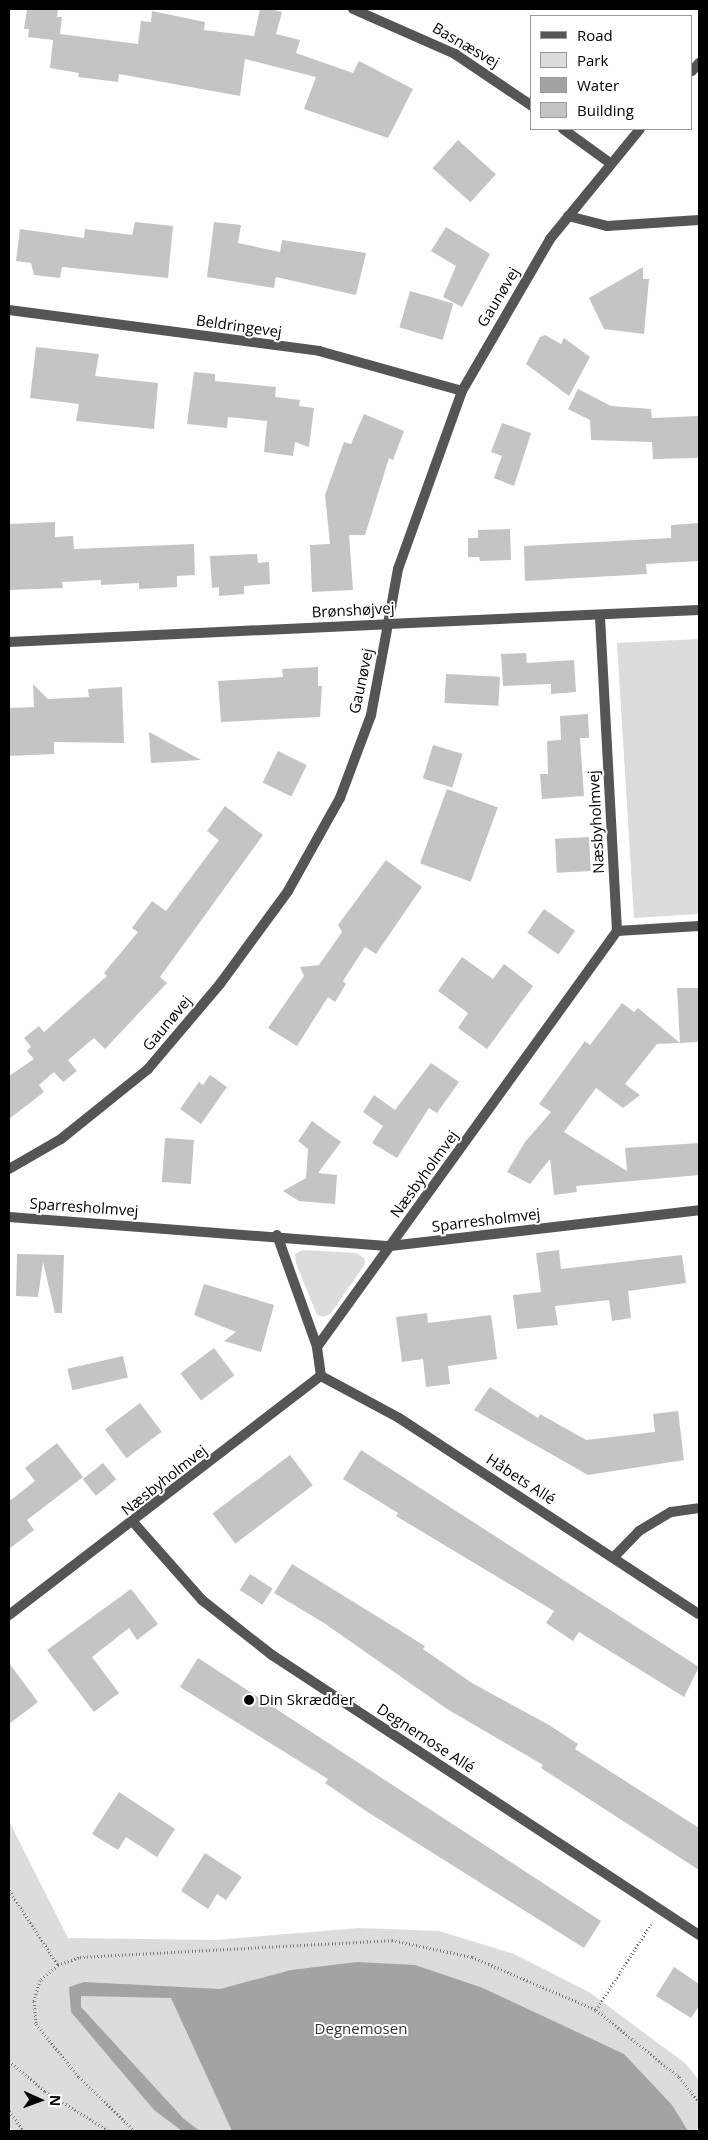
<!DOCTYPE html>
<meta charset="utf-8">
<style>
body{margin:0}
#map{position:relative;width:708px;height:2140px;overflow:hidden;background:#fff;font-family:"Open Sans",sans-serif}
div>[style]{position:absolute}
[style*='--x']{left:calc(var(--x)*1px);top:calc(var(--y)*1px);width:calc(var(--w)*1px);rotate:calc(var(--a)*1deg)}
.green>*{inset:0;background:#dcdcdc}
.water>*{inset:0;background:#a3a3a3}
.building>*{inset:0;background:#c4c4c4;transform-origin:0 0}
.path>*{height:3px;margin-top:-1.5px;transform-origin:0;background:repeating-linear-gradient(90deg,#777 0 1px,transparent 0 3.5px)}
.minor>*{height:10px;margin:-5px;padding:0 5px;transform-origin:5px;border-radius:5px;background:#555}
.tertiary>*{height:10px;margin:-5px;padding:0 5px;transform-origin:5px;border-radius:5px;background:#555}
.dots>*{width:14px;height:14px;translate:-50% -50%;box-sizing:border-box;border:2px solid #fff;border-radius:50%}
span{translate:-50% -50%;white-space:nowrap;text-align:center;line-height:1.15;-webkit-text-stroke:4px #fff;paint-order:stroke}
.street-label{font-size:15px;color:#000}
.poi-label{font-size:15px;color:#000}
.left{translate:0 -50%;text-align:left}
.park-label{font-size:15px;color:#333}
.frame{position:absolute;inset:0;border:10px solid #000;pointer-events:none}
.legend{position:absolute;left:530px;top:15px;width:162px;height:115px;box-sizing:border-box;background:#fff;border:1px solid #999;margin:0;padding:6px 9px;list-style:none;font-size:15px;color:#000}
.legend li{display:flex;align-items:center;gap:10px;height:25px}
.legend b{width:25px;border:1px solid #999}
.north{position:absolute;left:15px;top:2075px;width:50px;height:50px;-webkit-text-stroke:4px #fff;paint-order:stroke;rotate:92deg;font-size:14px;font-weight:700;line-height:20px;text-align:center;color:#000}
.north::after{content:'';display:block;margin:auto;width:18px;height:22px;background:#000;clip-path:polygon(50% 0,100% 100%,50% 72%,0 100%)}
</style>
<div id="map">
<div class="green">
<i style="clip-path:polygon(699px 639px,699px 914px,634px 918px,617px 643px)"></i>
<i style="clip-path:polygon(302px 1250px,356px 1253px,364px 1258px,365px 1264px,331px 1313px,324px 1317px,317px 1315px,296px 1263px,295px 1254px)"></i>
<i style="clip-path:polygon(9px 1821px,68px 1938px,215px 1940px,359px 1928px,439px 1931px,514px 1954px,589px 1992px,685px 2063px,699px 2080px,699px 2131px,12px 2131px,9px 2126px)"></i>
</div>
<div class="water">
<i style="clip-path:polygon(357px 1962px,415px 1965px,483px 1988px,624px 2054px,672px 2105px,688px 2131px,232px 2131px,171px 1998px,81px 1996px,81px 2007px,184px 2119px,200px 2131px,182px 2131px,154px 2110px,71px 2012px,69px 1987px,84px 1982px,220px 1989px,291px 1970px)"></i>
</div>
<div class="building">
<i style="clip-path:polygon(27px 9px,58px 9px,57px 17px,62px 17px,60px 34px,138px 44px,141px 21px,151px 22px,152px 11px,205px 22px,204px 30px,254px 36px,260px 9px,270px 9px,282px 12px,276px 34px,300px 40px,296px 53px,353px 73px,359px 61px,413px 89px,388px 138px,304px 109px,316px 77px,245px 59px,240px 96px,119px 74px,118px 82px,78px 77px,79px 73px,50px 68px,53px 40px,28px 37px,29px 29px,24px 29px)"></i>
<i style="left:458px;top:140px;width:51px;height:38px;rotate:42deg"></i>
<i style="clip-path:polygon(135px 222px,173px 226px,168px 278px,62px 267px,60px 278px,34px 275px,31px 263px,16px 261px,20px 229px,84px 238px,85px 229px,132px 235px)"></i>
<i style="clip-path:polygon(214px 222px,241px 225px,238px 243px,280px 252px,282px 240px,366px 253px,356px 295px,276px 277px,274px 288px,207px 277px)"></i>
<i style="clip-path:polygon(446px 227px,490px 254px,462px 307px,443px 297px,456px 266px,431px 251px)"></i>
<i style="clip-path:polygon(643px 267px,643px 279px,649px 279px,644px 334px,604px 329px,589px 298px)"></i>
<i style="left:410px;top:291px;width:45px;height:38px;rotate:16deg"></i>
<i style="clip-path:polygon(545px 335px,561px 344px,564px 338px,590px 357px,569px 396px,526px 364px,540px 337px)"></i>
<i style="clip-path:polygon(36px 347px,99px 354px,95px 376px,158px 383px,154px 429px,76px 421px,79px 404px,30px 398px)"></i>
<i style="clip-path:polygon(194px 372px,215px 374px,215px 381px,276px 387px,275px 397px,300px 400px,299px 406px,314px 408px,309px 447px,295px 442px,293px 456px,264px 452px,267px 421px,228px 417px,227px 428px,187px 424px)"></i>
<i style="clip-path:polygon(578px 389px,611px 406px,651px 409px,652px 418px,699px 416px,699px 458px,653px 459px,652px 442px,591px 440px,590px 420px,568px 409px)"></i>
<i style="clip-path:polygon(364px 414px,404px 431px,393px 460px,389px 458px,365px 535px,349px 535px,353px 590px,312px 592px,310px 545px,330px 544px,325px 495px,344px 442px,351px 444px)"></i>
<i style="clip-path:polygon(502px 423px,531px 433px,514px 486px,494px 478px,502px 456px,491px 452px)"></i>
<i style="clip-path:polygon(55px 522px,55px 537px,73px 536px,74px 549px,194px 544px,195px 575px,177px 576px,177px 587px,139px 589px,139px 583px,101px 585px,101px 580px,62px 582px,63px 588px,9px 590px,9px 524px)"></i>
<i style="clip-path:polygon(699px 523px,699px 561px,646px 564px,647px 574px,525px 581px,524px 546px,671px 538px,671px 525px)"></i>
<i style="clip-path:polygon(510px 529px,511px 560px,480px 561px,479px 557px,468px 557px,468px 538px,478px 538px,478px 530px)"></i>
<i style="clip-path:polygon(257px 554px,258px 563px,269px 562px,270px 584px,244px 586px,244px 594px,219px 596px,219px 587px,212px 588px,210px 556px)"></i>
<i style="clip-path:polygon(526px 653px,527px 663px,574px 660px,576px 692px,551px 694px,551px 684px,503px 686px,501px 654px)"></i>
<i style="clip-path:polygon(318px 667px,318px 686px,322px 686px,320px 717px,221px 722px,218px 681px,283px 677px,282px 669px)"></i>
<i style="left:446px;top:674px;width:54px;height:29px;rotate:3deg"></i>
<i style="clip-path:polygon(33px 684px,48px 699px,89px 697px,88px 689px,122px 687px,124px 743px,54px 742px,54px 754px,9px 756px,9px 708px,34px 707px)"></i>
<i style="clip-path:polygon(588px 714px,589px 738px,580px 738px,584px 796px,542px 799px,540px 774px,548px 774px,547px 741px,561px 740px,560px 716px)"></i>
<i style="clip-path:polygon(149px 732px,201px 760px,151px 763px)"></i>
<i style="left:433px;top:745px;width:31px;height:35px;rotate:17deg"></i>
<i style="left:278px;top:751px;width:32px;height:35px;rotate:26deg"></i>
<i style="left:447px;top:789px;width:54px;height:79px;rotate:20deg"></i>
<i style="clip-path:polygon(225px 806px,263px 835px,160px 977px,167px 983px,105px 1049px,94px 1038px,68px 1060px,77px 1071px,63px 1082px,54px 1072px,39px 1085px,44px 1092px,9px 1119px,9px 1076px,34px 1059px,27px 1051px,31px 1047px,24px 1038px,39px 1026px,44px 1032px,107px 976px,104px 973px,138px 932px,132px 928px,152px 901px,166px 911px,219px 840px,207px 831px)"></i>
<i style="left:589px;top:837px;width:34px;height:34px;rotate:87deg"></i>
<i style="clip-path:polygon(386px 860px,422px 887px,376px 954px,365px 947px,343px 981px,346px 984px,335px 1002px,328px 997px,297px 1046px,268px 1028px,304px 976px,300px 967px,319px 965px,342px 932px,338px 925px)"></i>
<i style="left:544px;top:909px;width:38px;height:29px;rotate:35deg"></i>
<i style="clip-path:polygon(462px 957px,493px 979px,504px 964px,533px 986px,487px 1049px,458px 1028px,468px 1013px,438px 991px)"></i>
<i style="clip-path:polygon(677px 988px,699px 988px,699px 1042px,657px 1044px,625px 1084px,640px 1095px,623px 1108px,596px 1088px,564px 1132px,627px 1171px,625px 1148px,699px 1143px,699px 1175px,576px 1186px,577px 1192px,554px 1195px,550px 1159px,530px 1184px,507px 1172px,525px 1142px,551px 1112px,539px 1104px,585px 1041px,590px 1045px,622px 1003px,634px 1012px,638px 1008px,680px 1043px)"></i>
<i style="clip-path:polygon(431px 1063px,459px 1082px,437px 1113px,429px 1108px,397px 1158px,372px 1143px,383px 1126px,363px 1112px,374px 1095px,395px 1110px)"></i>
<i style="clip-path:polygon(210px 1075px,227px 1087px,201px 1124px,180px 1109px,199px 1082px,203px 1085px)"></i>
<i style="clip-path:polygon(312px 1121px,341px 1142px,318px 1173px,337px 1175px,335px 1204px,299px 1201px,283px 1191px,306px 1178px,308px 1149px,298px 1141px)"></i>
<i style="left:165px;top:1138px;width:29px;height:44px;rotate:4deg"></i>
<i style="clip-path:polygon(559px 1250px,561px 1269px,682px 1255px,686px 1283px,628px 1291px,631px 1318px,612px 1321px,609px 1300px,555px 1306px,558px 1325px,517px 1329px,513px 1295px,541px 1292px,536px 1253px)"></i>
<i style="clip-path:polygon(17px 1254px,64px 1255px,62px 1313px,55px 1313px,43px 1262px,38px 1297px,16px 1296px)"></i>
<i style="clip-path:polygon(204px 1284px,274px 1305px,261px 1352px,224px 1341px,236px 1332px,194px 1315px)"></i>
<i style="clip-path:polygon(427px 1313px,428px 1323px,491px 1315px,497px 1359px,448px 1366px,450px 1384px,426px 1387px,423px 1359px,402px 1362px,396px 1317px)"></i>
<i style="left:214px;top:1348px;width:34px;height:42px;rotate:53deg"></i>
<i style="left:123px;top:1356px;width:22px;height:57px;rotate:77deg"></i>
<i style="clip-path:polygon(490px 1387px,538px 1418px,540px 1414px,586px 1440px,655px 1432px,653px 1414px,678px 1411px,684px 1460px,588px 1475px,474px 1410px)"></i>
<i style="left:140px;top:1403px;width:36px;height:44px;rotate:53deg"></i>
<i style="clip-path:polygon(57px 1443px,83px 1477px,27px 1520px,34px 1530px,9px 1549px,9px 1497px,11px 1500px,35px 1481px,25px 1468px)"></i>
<i style="clip-path:polygon(361px 1450px,699px 1667px,684px 1697px,579px 1632px,573px 1641px,546px 1623px,554px 1611px,396px 1516px,398px 1513px,343px 1479px)"></i>
<i style="left:290px;top:1455px;width:38px;height:97px;rotate:53deg"></i>
<i style="left:103px;top:1463px;width:21px;height:26px;rotate:51deg"></i>
<i style="clip-path:polygon(292px 1564px,425px 1646px,423px 1649px,472px 1683px,549px 1725px,578px 1744px,575px 1749px,699px 1828px,699px 1870px,541px 1768px,543px 1765px,447px 1709px,324px 1623px,274px 1593px)"></i>
<i style="left:250px;top:1574px;width:27px;height:19px;rotate:33deg"></i>
<i style="clip-path:polygon(131px 1589px,158px 1624px,137px 1640px,129px 1628px,92px 1657px,119px 1693px,94px 1712px,47px 1650px)"></i>
<i style="clip-path:polygon(198px 1658px,601px 1921px,584px 1948px,366px 1811px,325px 1783px,328px 1779px,180px 1687px)"></i>
<i style="clip-path:polygon(9px 1663px,38px 1702px,9px 1724px)"></i>
<i style="clip-path:polygon(119px 1792px,175px 1829px,157px 1857px,126px 1837px,118px 1850px,92px 1834px)"></i>
<i style="clip-path:polygon(205px 1853px,242px 1877px,226px 1900px,217px 1894px,208px 1909px,181px 1891px)"></i>
<i style="clip-path:polygon(674px 1967px,699px 1984px,699px 2006px,691px 2018px,656px 1996px)"></i>
</div>
<div class="path">
<i style="--x:9;--y:1890;--w:90;--a:56.8"></i>
<i style="--x:58;--y:1965;--w:23;--a:-20"></i>
<i style="--x:80;--y:1957;--w:312;--a:-3.1"></i>
<i style="--x:392;--y:1940;--w:82;--a:12"></i>
<i style="--x:472;--y:1957;--w:135;--a:23.1"></i>
<i style="--x:596;--y:2010;--w:107;--a:38.9"></i>
<i style="--x:679;--y:2077;--w:32;--a:51"></i>
<i style="--x:58;--y:1965;--w:23;--a:140"></i>
<i style="--x:40;--y:1980;--w:22;--a:106"></i>
<i style="--x:34;--y:2001;--w:23;--a:85"></i>
<i style="--x:36;--y:2024;--w:68;--a:50.9"></i>
<i style="--x:79;--y:2077;--w:78;--a:44"></i>
<i style="--x:596;--y:2010;--w:102;--a:-57.4"></i>
<i style="--x:9;--y:2061;--w:47;--a:39.8"></i>
<i style="--x:45;--y:2091;--w:75;--a:32"></i>
<i style="--x:9;--y:2111;--w:25;--a:53"></i>
</div>
<div class="minor">
<i style="--x:353;--y:9;--w:111;--a:23.8"></i>
<i style="--x:455;--y:54;--w:93;--a:34"></i>
<i style="--x:692;--y:71;--w:11;--a:-49"></i>
<i style="--x:563;--y:129;--w:58;--a:35.9"></i>
<i style="--x:568;--y:216;--w:40;--a:14.4"></i>
<i style="--x:607;--y:226;--w:92;--a:-3.7"></i>
<i style="--x:9;--y:310;--w:313;--a:7.5"></i>
<i style="--x:319;--y:351;--w:148;--a:15.6"></i>
<i style="--x:9;--y:642;--w:379;--a:-2.7"></i>
<i style="--x:388;--y:624;--w:56;--a:-79.7"></i>
<i style="--x:398;--y:569;--w:189;--a:-70.2"></i>
<i style="--x:462;--y:391;--w:176;--a:-59.9"></i>
<i style="--x:550;--y:239;--w:142;--a:-50.7"></i>
<i style="--x:617;--y:931;--w:82;--a:-3.5"></i>
<i style="--x:9;--y:1217;--w:382;--a:4.4"></i>
<i style="--x:390;--y:1246;--w:311;--a:-6.6"></i>
<i style="--x:277;--y:1235;--w:119;--a:70.3"></i>
<i style="--x:321;--y:1376;--w:89;--a:28.3"></i>
<i style="--x:399;--y:1418;--w:358;--a:33.2"></i>
<i style="--x:133;--y:1522;--w:104;--a:48.5"></i>
<i style="--x:202;--y:1600;--w:89;--a:38.2"></i>
<i style="--x:272;--y:1655;--w:511;--a:33.25"></i>
<i style="--x:614;--y:1557;--w:36;--a:-46"></i>
<i style="--x:639;--y:1531;--w:37;--a:-31"></i>
<i style="--x:671;--y:1512;--w:28;--a:-8"></i>
<i style="--x:9;--y:1615;--w:393;--a:-37.5"></i>
<i style="--x:321;--y:1376;--w:29;--a:-98"></i>
<i style="--x:317;--y:1347;--w:513;--a:-54.2"></i>
<i style="--x:617;--y:931;--w:315;--a:-93.1"></i>
</div>
<div class="tertiary">
<i style="--x:9;--y:1169;--w:60;--a:-30"></i>
<i style="--x:61;--y:1139;--w:112;--a:-38.8"></i>
<i style="--x:148;--y:1069;--w:111;--a:-49.7"></i>
<i style="--x:220;--y:984;--w:115;--a:-53.8"></i>
<i style="--x:288;--y:891;--w:107;--a:-60.8"></i>
<i style="--x:340;--y:798;--w:89;--a:-69.5"></i>
<i style="--x:371;--y:715;--w:93;--a:-79.4"></i>
<i style="--x:388;--y:624;--w:311;--a:-2.6"></i>
</div>
<div class="dots">
<i style="left:249px;top:1700px;background:#000"></i>
</div>
<div class="street-label">
<span style="left:466px;top:45px;rotate:30deg">Basnæsvej</span>
<span style="left:498px;top:297px;rotate:-59deg">Gaunøvej</span>
<span style="left:239px;top:326px;rotate:8deg">Beldringevej</span>
<span style="left:353px;top:610px;rotate:-3deg">Brønshøjvej</span>
<span style="left:361px;top:681px;rotate:-78deg">Gaunøvej</span>
<span style="left:596px;top:822px;rotate:-93deg">Næsbyholmvej</span>
<span style="left:167px;top:1023px;rotate:-50deg">Gaunøvej</span>
<span style="left:424px;top:1174px;rotate:-54deg">Næsbyholmvej</span>
<span style="left:84px;top:1207px;rotate:4deg">Sparresholmvej</span>
<span style="left:486px;top:1220px;rotate:-7deg">Sparresholmvej</span>
<span style="left:521px;top:1479px;rotate:33deg">Håbets Allé</span>
<span style="left:164px;top:1480px;rotate:-38deg">Næsbyholmvej</span>
<span style="left:426px;top:1738px;rotate:33deg">Degnemose Allé</span>
</div>
<div class="poi-label">
<span class="left" style="left:259px;top:1700px">Din Skrædder</span>
</div>
<div class="park-label">
<span style="left:361px;top:2029px">Degnemosen</span>
</div>
<div class="frame"></div>
<ul class="legend">
<li><b style="height:6px;background:#555"></b>Road</li>
<li><b style="height:14px;background:#dcdcdc"></b>Park</li>
<li><b style="height:14px;background:#a3a3a3"></b>Water</li>
<li><b style="height:14px;background:#c4c4c4"></b>Building</li>
</ul>
<div class="north">N</div>
</div>
